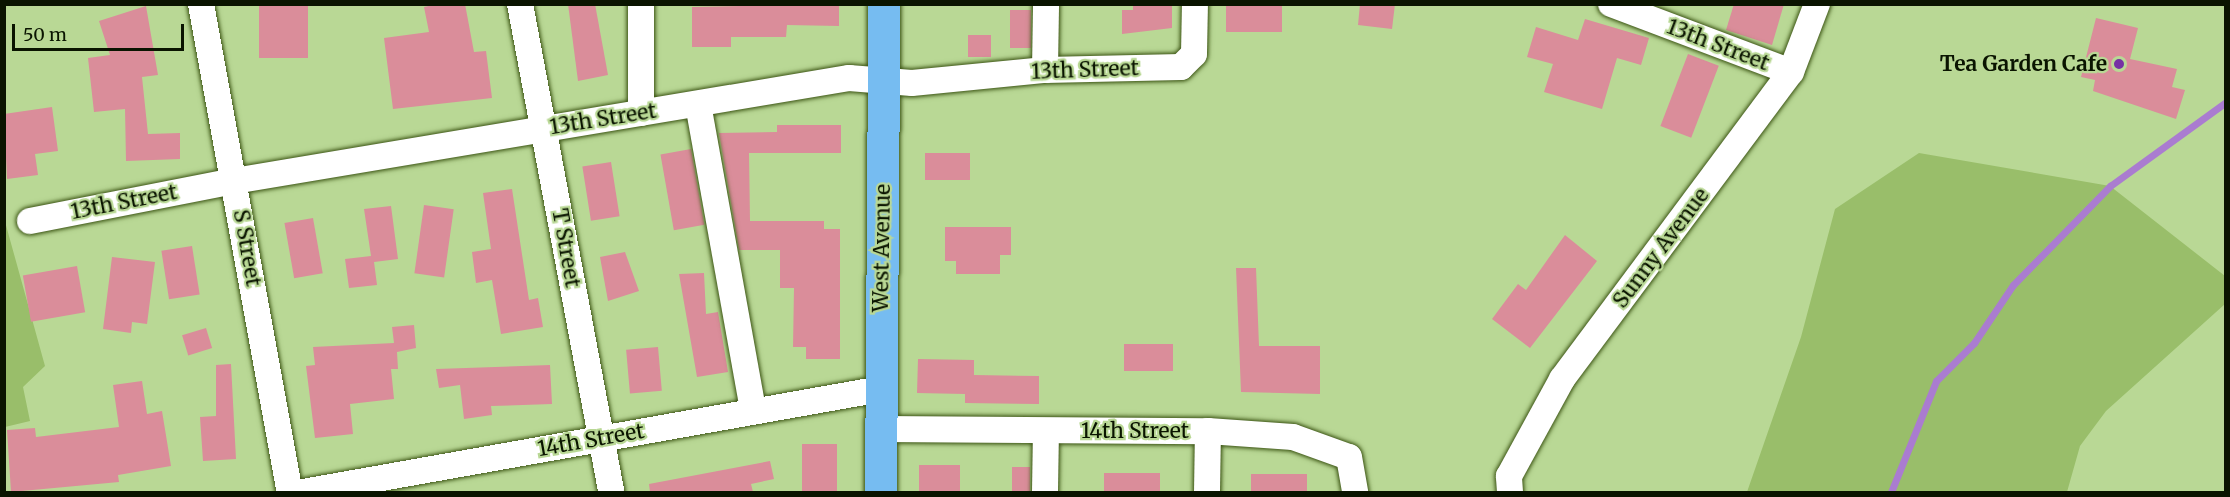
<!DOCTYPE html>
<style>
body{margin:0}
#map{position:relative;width:2230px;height:497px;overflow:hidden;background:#b9d895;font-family:Merriweather,serif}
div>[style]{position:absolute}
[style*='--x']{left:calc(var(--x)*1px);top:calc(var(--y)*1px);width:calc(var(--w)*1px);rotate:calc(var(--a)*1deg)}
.green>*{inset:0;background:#99be6a}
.stream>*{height:7px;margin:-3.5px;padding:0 3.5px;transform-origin:3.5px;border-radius:3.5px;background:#aa7cd0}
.building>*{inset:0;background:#da8d9a;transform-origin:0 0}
.roads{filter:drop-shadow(0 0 2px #3c5514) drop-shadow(0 0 2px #3c5514)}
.minor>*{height:26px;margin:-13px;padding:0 13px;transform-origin:13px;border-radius:13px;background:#fff}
.major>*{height:32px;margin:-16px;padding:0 16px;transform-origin:16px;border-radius:16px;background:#76bcf1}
.dots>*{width:16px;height:16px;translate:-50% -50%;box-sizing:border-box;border:3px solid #b9d895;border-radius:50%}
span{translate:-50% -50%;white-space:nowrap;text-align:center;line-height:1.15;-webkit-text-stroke:4.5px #b9d895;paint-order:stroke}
.street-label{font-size:21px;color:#0a1400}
.poi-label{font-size:21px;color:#0a1400;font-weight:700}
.right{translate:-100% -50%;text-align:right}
.frame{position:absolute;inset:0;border:6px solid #0a1400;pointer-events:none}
.scale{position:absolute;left:12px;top:24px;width:172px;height:27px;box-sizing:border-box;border:3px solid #0a1400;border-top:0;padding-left:8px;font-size:18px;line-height:21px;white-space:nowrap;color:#0a1400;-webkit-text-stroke:4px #b9d895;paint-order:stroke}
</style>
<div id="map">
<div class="green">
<i style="clip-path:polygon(1919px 153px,2110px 186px,2225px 276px,2225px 304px,2106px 411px,2080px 446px,2067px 492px,1747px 492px,1801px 337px,1835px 209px)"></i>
<i style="clip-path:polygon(4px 218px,45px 366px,23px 387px,30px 421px,5px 427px)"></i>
</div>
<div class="stream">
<i style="--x:1891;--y:492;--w:120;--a:-67.9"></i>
<i style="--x:1936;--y:381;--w:54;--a:-45"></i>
<i style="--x:1974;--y:343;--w:70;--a:-56.1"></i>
<i style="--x:2013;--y:285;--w:139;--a:-45.6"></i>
<i style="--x:2110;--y:186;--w:143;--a:-35.9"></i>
</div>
<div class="building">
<i style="left:259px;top:4px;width:49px;height:54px"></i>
<i style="clip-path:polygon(438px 4px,465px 4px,474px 52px,486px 51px,492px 98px,393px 109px,384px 38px,429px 32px,424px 7px)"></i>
<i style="clip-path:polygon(568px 4px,595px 4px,608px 75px,578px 81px)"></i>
<i style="clip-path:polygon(839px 4px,839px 26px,787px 25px,786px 37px,731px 37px,731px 47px,692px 47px,692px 7px)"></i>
<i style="clip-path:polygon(1133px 4px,1172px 4px,1172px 28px,1122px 34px,1122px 10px,1133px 10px)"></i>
<i style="left:1226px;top:4px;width:56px;height:28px"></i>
<i style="clip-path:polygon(1360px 4px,1395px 4px,1392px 29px,1358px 25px)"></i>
<i style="clip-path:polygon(1734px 4px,1784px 4px,1772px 45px,1726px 30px)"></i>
<i style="clip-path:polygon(146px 6px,158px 75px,142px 77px,148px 134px,180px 133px,180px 159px,126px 161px,125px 109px,94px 112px,88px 58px,110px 55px,99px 21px)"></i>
<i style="left:1010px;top:10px;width:21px;height:38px"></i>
<i style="clip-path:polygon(2096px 18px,2138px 28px,2130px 59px,2177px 69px,2172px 87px,2185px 90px,2176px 119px,2093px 91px,2095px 80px,2081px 77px)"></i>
<i style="clip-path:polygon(1585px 19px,1649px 38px,1641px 65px,1617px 58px,1602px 109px,1544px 92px,1553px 64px,1527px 57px,1536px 27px,1578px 40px)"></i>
<i style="left:968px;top:35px;width:23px;height:22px"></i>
<i style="left:1688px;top:54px;width:33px;height:77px;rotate:21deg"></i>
<i style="clip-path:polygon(52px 107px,58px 151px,35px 154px,38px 175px,7px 179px,4px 114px)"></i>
<i style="clip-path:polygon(777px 125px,841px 125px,841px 153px,749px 153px,750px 221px,824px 221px,824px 229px,840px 229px,840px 359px,806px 359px,806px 347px,793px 347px,794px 288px,780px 288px,780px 250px,739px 250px,719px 133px,777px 132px)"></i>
<i style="left:691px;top:149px;width:77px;height:31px;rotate:80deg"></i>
<i style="left:925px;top:153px;width:45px;height:27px"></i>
<i style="left:611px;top:162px;width:55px;height:29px;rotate:81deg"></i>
<i style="clip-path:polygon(512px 189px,529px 300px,538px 298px,543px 327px,501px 334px,492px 280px,476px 283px,472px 252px,491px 249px,483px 193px)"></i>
<i style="left:424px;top:205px;width:30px;height:69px;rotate:8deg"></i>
<i style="clip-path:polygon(391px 206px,398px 259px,374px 262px,377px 285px,349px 288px,345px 259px,371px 256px,364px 209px)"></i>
<i style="left:313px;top:218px;width:56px;height:29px;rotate:80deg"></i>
<i style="clip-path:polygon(945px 227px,1011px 227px,1011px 255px,1000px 255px,1000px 274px,956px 274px,956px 261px,945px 261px)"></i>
<i style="clip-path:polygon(1565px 235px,1597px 261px,1530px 348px,1492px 319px,1518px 284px,1526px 290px)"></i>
<i style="left:192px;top:246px;width:49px;height:31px;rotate:81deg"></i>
<i style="clip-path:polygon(625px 252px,639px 291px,608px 301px,600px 257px)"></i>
<i style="clip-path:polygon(112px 257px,155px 262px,147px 324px,132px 322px,131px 333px,103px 329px)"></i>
<i style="left:77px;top:266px;width:47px;height:55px;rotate:80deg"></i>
<i style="clip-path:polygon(1236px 268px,1256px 268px,1259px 346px,1320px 346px,1320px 394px,1241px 392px)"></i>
<i style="clip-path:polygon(704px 273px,706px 314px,718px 312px,728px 372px,697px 377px,679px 274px)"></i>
<i style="clip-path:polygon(414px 325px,416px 348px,397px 352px,398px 369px,391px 369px,394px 399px,350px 404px,353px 434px,315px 438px,306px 366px,315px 365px,313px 347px,394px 343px,392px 327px)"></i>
<i style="left:206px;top:328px;width:21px;height:25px;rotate:73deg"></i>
<i style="left:1124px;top:344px;width:49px;height:27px"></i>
<i style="left:658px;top:347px;width:44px;height:32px;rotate:85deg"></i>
<i style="clip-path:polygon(918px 359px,974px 360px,974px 375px,1039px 376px,1039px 404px,965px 403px,965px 394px,917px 393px)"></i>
<i style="clip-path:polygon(231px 364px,236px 459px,203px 461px,200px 417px,216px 416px,216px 365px)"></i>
<i style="clip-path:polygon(550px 365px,552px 404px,491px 406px,492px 415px,464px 419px,460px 385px,439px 388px,436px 369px)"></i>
<i style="clip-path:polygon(142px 381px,147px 414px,162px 411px,171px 466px,118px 475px,119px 482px,11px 492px,7px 430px,35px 428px,36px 437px,119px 427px,113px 385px)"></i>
<i style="left:802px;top:444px;width:35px;height:48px"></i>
<i style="clip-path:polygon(770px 461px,774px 479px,751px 484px,753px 492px,650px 492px,649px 484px)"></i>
<i style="left:919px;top:465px;width:41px;height:27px"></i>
<i style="left:1012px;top:467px;width:18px;height:25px"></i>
<i style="left:1104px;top:473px;width:56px;height:19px"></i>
<i style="left:1251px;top:474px;width:56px;height:18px"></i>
</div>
<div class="roads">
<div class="minor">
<i style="--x:201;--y:4;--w:496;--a:79.7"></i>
<i style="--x:520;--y:4;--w:496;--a:79.4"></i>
<i style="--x:1611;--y:4;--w:192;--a:20.7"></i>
<i style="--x:1045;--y:70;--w:66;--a:-89.1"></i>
<i style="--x:698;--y:104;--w:312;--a:79.8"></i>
<i style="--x:641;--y:113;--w:109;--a:-90"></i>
<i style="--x:30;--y:221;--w:208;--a:-11.1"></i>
<i style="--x:234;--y:181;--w:624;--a:-9.51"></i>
<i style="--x:849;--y:78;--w:63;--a:4.5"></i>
<i style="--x:912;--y:83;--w:134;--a:-5.6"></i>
<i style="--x:1045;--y:70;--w:136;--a:-1.3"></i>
<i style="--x:1181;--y:67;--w:18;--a:-45"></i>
<i style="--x:1194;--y:54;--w:50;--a:-88.9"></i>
<i style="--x:881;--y:429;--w:327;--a:0.4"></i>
<i style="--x:1208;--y:431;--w:85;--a:4"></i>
<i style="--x:1293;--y:437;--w:59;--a:19.7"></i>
<i style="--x:1349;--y:457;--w:36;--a:80"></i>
<i style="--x:303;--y:492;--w:587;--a:-10.1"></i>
<i style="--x:1045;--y:492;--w:61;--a:-89.1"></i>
<i style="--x:1207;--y:492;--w:61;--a:-89.1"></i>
<i style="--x:1510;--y:492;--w:16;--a:-94"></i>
<i style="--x:1509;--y:476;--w:111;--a:-61.3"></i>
<i style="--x:1562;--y:379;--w:383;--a:-53.3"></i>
<i style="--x:1791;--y:72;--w:73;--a:-69.1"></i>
</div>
<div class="major">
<i style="--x:881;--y:492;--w:488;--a:-89.6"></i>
</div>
</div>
<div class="dots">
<i style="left:2119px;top:64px;background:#7631a4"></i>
</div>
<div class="street-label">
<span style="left:1718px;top:45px;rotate:21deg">13th Street</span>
<span style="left:1085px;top:70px;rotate:-2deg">13th Street</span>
<span style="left:603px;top:119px;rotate:-9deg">13th Street</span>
<span style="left:124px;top:202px;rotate:-11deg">13th Street</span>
<span style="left:247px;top:248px;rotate:80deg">S Street</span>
<span style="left:566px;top:248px;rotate:80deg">T Street</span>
<span style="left:882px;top:248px;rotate:-89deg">West Avenue</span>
<span style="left:1661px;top:248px;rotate:-53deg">Sunny Avenue</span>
<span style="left:1135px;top:431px">14th Street</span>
<span style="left:591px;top:440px;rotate:-10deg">14th Street</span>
</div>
<div class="poi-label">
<span class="right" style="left:2107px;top:64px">Tea Garden Cafe</span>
</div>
<div class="frame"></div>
<div class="scale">50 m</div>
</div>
